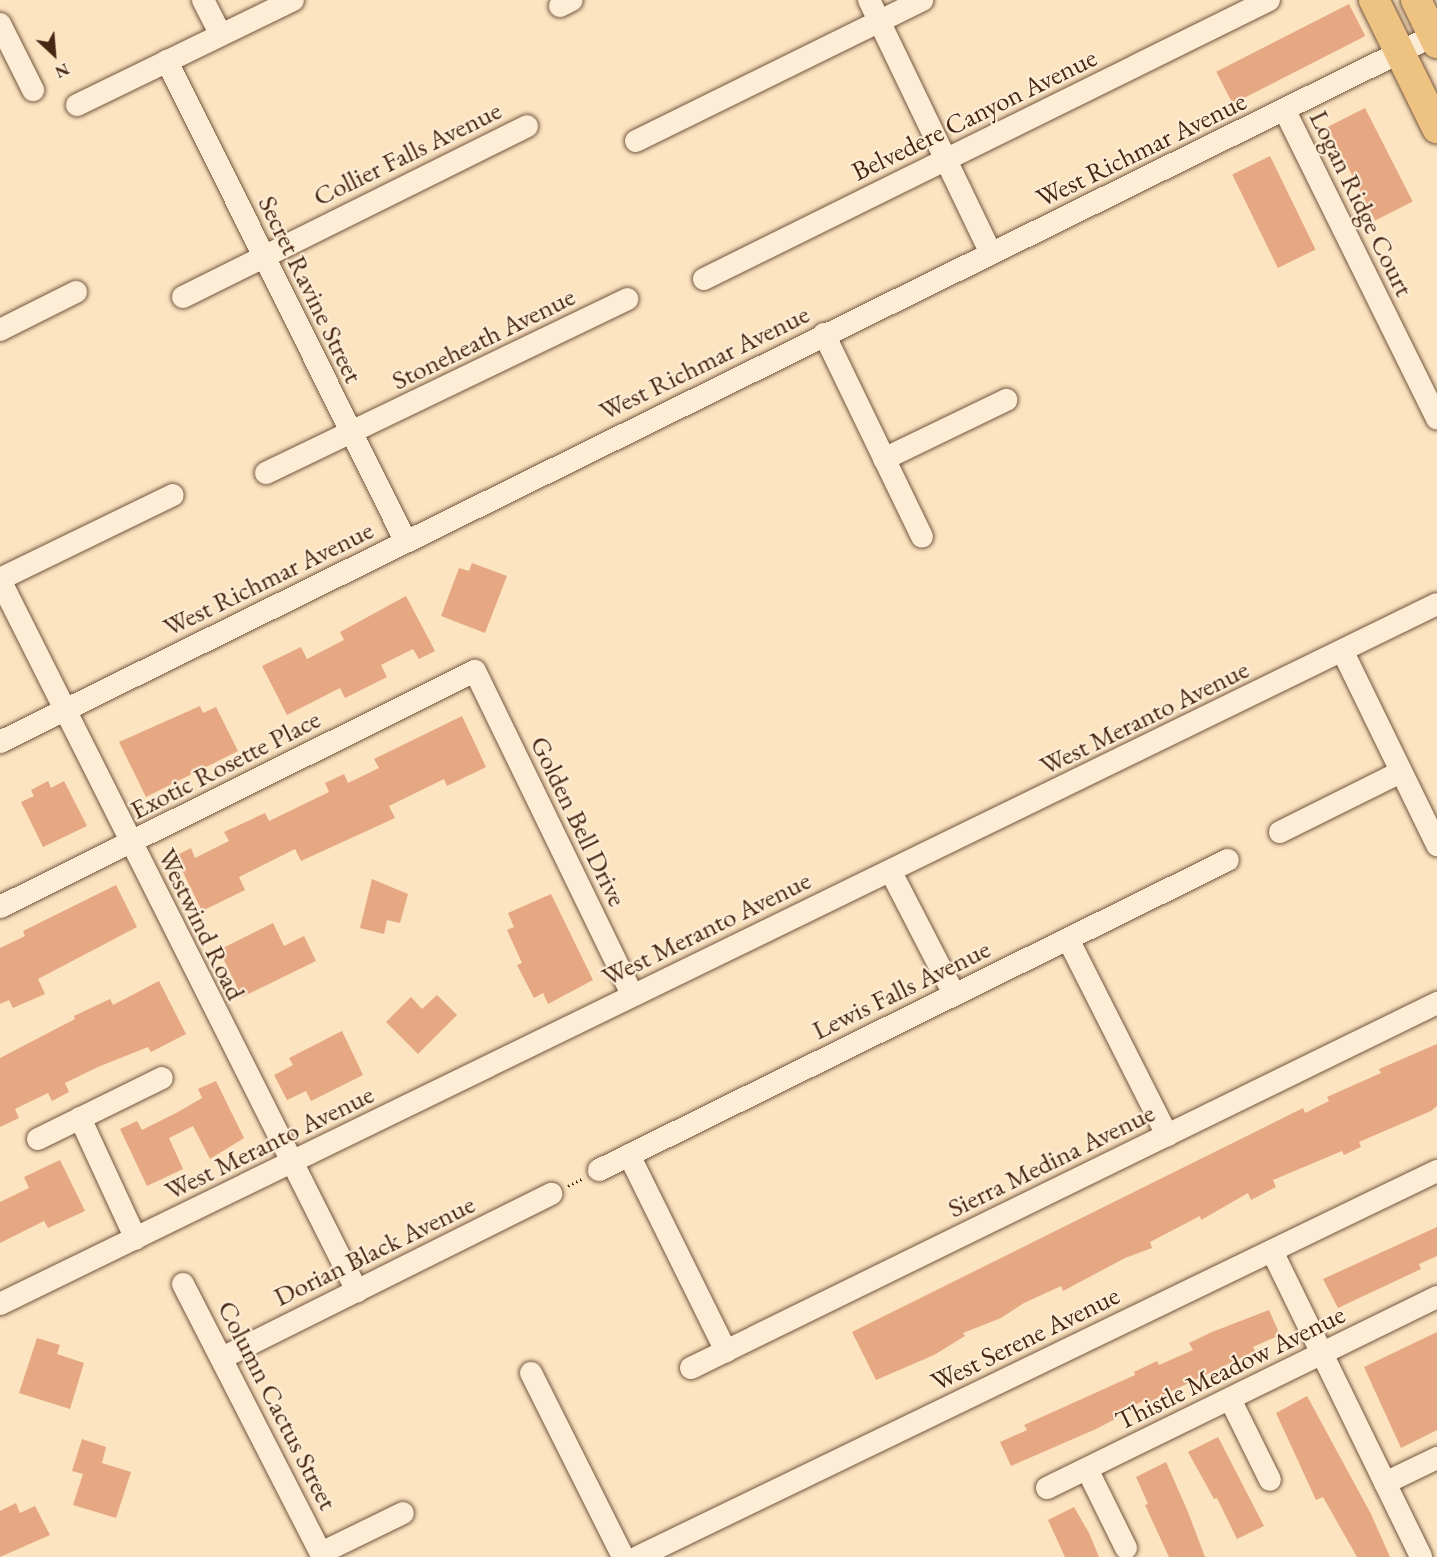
<!DOCTYPE html>
<style>
body{margin:0}
#map{position:relative;width:1437px;height:1557px;overflow:hidden;background:#fce4c1;font-family:"EB Garamond",serif}
div>[style]{position:absolute}
[style*='--x']{left:calc(var(--x)*1px);top:calc(var(--y)*1px);width:calc(var(--w)*1px);rotate:calc(var(--a)*1deg)}
.building>*{inset:0;background:#e5a882;transform-origin:0 0}
.path>*{height:3px;margin-top:-1.5px;transform-origin:0;background:repeating-linear-gradient(90deg,#472613 0 1.5px,transparent 0 4.5px)}
.roads{filter:drop-shadow(0 0 2px #74563e) drop-shadow(0 0 2px #74563e)}
.minor>*{height:22px;margin:-11px;padding:0 11px;transform-origin:11px;border-radius:11px;background:#fdedd7}
.major>*{height:30px;margin:-15px;padding:0 15px;transform-origin:15px;border-radius:15px;background:#eec280}
span{translate:-50% -50%;white-space:nowrap;text-align:center;line-height:1.15;-webkit-text-stroke:4.5px #fdedd7;paint-order:stroke}
.street-label{font-size:27px;color:#472613}
.north{position:absolute;left:24px;top:24px;width:60px;height:60px;-webkit-text-stroke:4px #fdedd7;paint-order:stroke;rotate:154deg;font-size:16px;font-weight:700;line-height:24px;text-align:center;color:#472613}
.north::after{content:'';display:block;margin:auto;width:21px;height:27px;background:#472613;clip-path:polygon(50% 0,100% 100%,50% 72%,0 100%)}
</style>
<div id="map">
<div class="building">
<i style="left:1349px;top:4px;width:36px;height:149px;rotate:63deg"></i>
<i style="left:1365px;top:108px;width:105px;height:42px;rotate:63deg"></i>
<i style="left:1270px;top:156px;width:104px;height:42px;rotate:64deg"></i>
<i style="clip-path:polygon(472px 563px,507px 576px,485px 633px,441px 616px,459px 568px,469px 571px)"></i>
<i style="clip-path:polygon(406px 596px,435px 651px,419px 659px,413px 649px,381px 665px,387px 677px,345px 698px,340px 688px,287px 715px,262px 666px,301px 647px,307px 659px,344px 640px,340px 632px)"></i>
<i style="clip-path:polygon(200px 706px,203px 713px,216px 707px,238px 751px,146px 797px,119px 742px)"></i>
<i style="clip-path:polygon(462px 716px,486px 767px,447px 786px,444px 779px,389px 806px,395px 818px,301px 861px,295px 849px,239px 877px,245px 890px,202px 911px,175px 856px,191px 848px,195px 858px,229px 841px,224px 832px,265px 813px,269px 821px,329px 792px,325px 783px,344px 774px,348px 783px,379px 768px,374px 759px)"></i>
<i style="clip-path:polygon(48px 781px,51px 788px,64px 781px,87px 826px,43px 847px,21px 802px,34px 796px,31px 790px)"></i>
<i style="clip-path:polygon(372px 879px,408px 894px,400px 923px,387px 920px,384px 934px,360px 928px)"></i>
<i style="clip-path:polygon(116px 885px,137px 927px,38px 979px,45px 994px,13px 1008px,9px 1000px,0 1004px,0 948px,25px 936px,23px 931px)"></i>
<i style="clip-path:polygon(551px 894px,593px 980px,548px 1004px,543px 993px,534px 998px,517px 965px,522px 963px,507px 930px,514px 927px,508px 913px)"></i>
<i style="clip-path:polygon(273px 923px,284px 946px,304px 936px,316px 961px,242px 997px,219px 950px)"></i>
<i style="clip-path:polygon(159px 981px,186px 1034px,151px 1052px,148px 1047px,98px 1067px,65px 1083px,69px 1092px,52px 1101px,48px 1093px,15px 1109px,19px 1118px,0 1127px,0 1058px,75px 1019px,74px 1016px,110px 999px,113px 1005px)"></i>
<i style="clip-path:polygon(437px 995px,457px 1015px,418px 1054px,386px 1022px,411px 997px,422px 1009px)"></i>
<i style="clip-path:polygon(342px 1031px,363px 1075px,311px 1101px,306px 1091px,287px 1100px,274px 1075px,293px 1065px,289px 1058px)"></i>
<i style="clip-path:polygon(1437px 1044px,1437px 1106px,1431px 1111px,1359px 1142px,1361px 1147px,1344px 1155px,1342px 1151px,1273px 1180px,1276px 1187px,1251px 1200px,1248px 1193px,1201px 1220px,1200px 1216px,1150px 1242px,1152px 1248px,1125px 1258px,1063px 1291px,1061px 1286px,1024px 1303px,1001px 1318px,963px 1333px,965px 1336px,934px 1355px,876px 1380px,852px 1332px,1303px 1108px,1305px 1113px,1329px 1101px,1327px 1097px,1381px 1073px,1379px 1069px)"></i>
<i style="clip-path:polygon(216px 1081px,244px 1138px,210px 1159px,193px 1126px,169px 1138px,183px 1169px,147px 1186px,120px 1129px,137px 1121px,142px 1130px,178px 1112px,202px 1098px,198px 1089px)"></i>
<i style="clip-path:polygon(60px 1160px,85px 1211px,48px 1228px,44px 1221px,0 1243px,0 1202px,29px 1188px,24px 1177px)"></i>
<i style="clip-path:polygon(1437px 1227px,1437px 1256px,1419px 1264px,1421px 1269px,1338px 1308px,1323px 1279px)"></i>
<i style="clip-path:polygon(1269px 1310px,1280px 1335px,1253px 1347px,1255px 1351px,1149px 1402px,1148px 1399px,1117px 1413px,1119px 1417px,1096px 1429px,1011px 1466px,1000px 1442px,1027px 1430px,1024px 1425px,1135px 1375px,1134px 1372px,1157px 1361px,1159px 1365px,1193px 1350px,1189px 1343px,1212px 1332px)"></i>
<i style="clip-path:polygon(1437px 1332px,1437px 1430px,1401px 1448px,1364px 1367px)"></i>
<i style="clip-path:polygon(37px 1338px,60px 1345px,57px 1354px,84px 1363px,70px 1409px,19px 1393px)"></i>
<i style="clip-path:polygon(1307px 1396px,1371px 1514px,1390px 1557px,1357px 1557px,1323px 1497px,1316px 1500px,1276px 1413px)"></i>
<i style="clip-path:polygon(1218px 1437px,1264px 1526px,1237px 1539px,1217px 1498px,1214px 1499px,1188px 1452px)"></i>
<i style="clip-path:polygon(82px 1439px,106px 1447px,102px 1463px,131px 1472px,116px 1518px,73px 1505px,83px 1474px,72px 1471px)"></i>
<i style="clip-path:polygon(1166px 1462px,1188px 1512px,1205px 1557px,1169px 1557px,1145px 1505px,1148px 1504px,1136px 1477px)"></i>
<i style="clip-path:polygon(16px 1503px,20px 1513px,35px 1506px,50px 1535px,0 1557px,0 1511px)"></i>
<i style="clip-path:polygon(1074px 1507px,1089px 1533px,1099px 1557px,1065px 1557px,1048px 1520px)"></i>
</div>
<div class="path">
<i style="--x:568;--y:1186;--w:18;--a:-27"></i>
</div>
<div class="roads">
<div class="minor">
<i style="--x:203;--y:0;--w:39;--a:63"></i>
<i style="--x:869;--y:0;--w:281;--a:64.3"></i>
<i style="--x:560;--y:6;--w:13;--a:-27"></i>
<i style="--x:0;--y:24;--w:74;--a:63.4"></i>
<i style="--x:167;--y:61;--w:537;--a:63.58"></i>
<i style="--x:77;--y:105;--w:240;--a:-25.9"></i>
<i style="--x:1285;--y:111;--w:343;--a:63.7"></i>
<i style="--x:636;--y:141;--w:319;--a:-26.2"></i>
<i style="--x:704;--y:279;--w:630;--a:-26.28"></i>
<i style="--x:183;--y:297;--w:384;--a:-26.4"></i>
<i style="--x:0;--y:330;--w:85;--a:-26.6"></i>
<i style="--x:824;--y:334;--w:225;--a:64.2"></i>
<i style="--x:884;--y:459;--w:136;--a:-25.8"></i>
<i style="--x:266;--y:473;--w:401;--a:-25.7"></i>
<i style="--x:0;--y:579;--w:192;--a:-25.9"></i>
<i style="--x:0;--y:580;--w:796;--a:63.34"></i>
<i style="--x:1343;--y:652;--w:215;--a:64"></i>
<i style="--x:0;--y:742;--w:1602;--a:-26.23"></i>
<i style="--x:1280;--y:832;--w:135;--a:-26.4"></i>
<i style="--x:891;--y:872;--w:137;--a:62.7"></i>
<i style="--x:0;--y:907;--w:530;--a:-26.42"></i>
<i style="--x:475;--y:671;--w:360;--a:64.1"></i>
<i style="--x:1068;--y:939;--w:220;--a:63.2"></i>
<i style="--x:80;--y:1118;--w:133;--a:65.2"></i>
<i style="--x:38;--y:1139;--w:138;--a:-26.2"></i>
<i style="--x:629;--y:1155;--w:219;--a:63.7"></i>
<i style="--x:599;--y:1170;--w:701;--a:-26.24"></i>
<i style="--x:1272;--y:1251;--w:340;--a:64"></i>
<i style="--x:183;--y:1284;--w:307;--a:62.9"></i>
<i style="--x:0;--y:1304;--w:1598;--a:-25.97"></i>
<i style="--x:222;--y:1358;--w:368;--a:-26.5"></i>
<i style="--x:691;--y:1368;--w:831;--a:-26.07"></i>
<i style="--x:531;--y:1373;--w:206;--a:63.4"></i>
<i style="--x:1230;--y:1399;--w:90;--a:63.7"></i>
<i style="--x:1087;--y:1469;--w:88;--a:63.7"></i>
<i style="--x:1385;--y:1483;--w:58;--a:-25.7"></i>
<i style="--x:1047;--y:1488;--w:434;--a:-26.1"></i>
<i style="--x:321;--y:1553;--w:91;--a:-26"></i>
<i style="--x:638;--y:1557;--w:887;--a:-25.79"></i>
</div>
<div class="major">
<i style="--x:1374;--y:0;--w:143;--a:63.8"></i>
<i style="--x:1416;--y:0;--w:48;--a:64"></i>
</div>
</div>
<div class="street-label">
<span style="left:974px;top:114px;rotate:-26deg">Belvedere Canyon Avenue</span>
<span style="left:1141px;top:149px;rotate:-26deg">West Richmar Avenue</span>
<span style="left:407px;top:153px;rotate:-26deg">Collier Falls Avenue</span>
<span style="left:1362px;top:203px;rotate:64deg">Logan Ridge Court</span>
<span style="left:311px;top:289px;rotate:64deg">Secret Ravine Street</span>
<span style="left:483px;top:338px;rotate:-26deg">Stoneheath Avenue</span>
<span style="left:704px;top:362px;rotate:-26deg">West Richmar Avenue</span>
<span style="left:268px;top:578px;rotate:-26deg">West Richmar Avenue</span>
<span style="left:1144px;top:717px;rotate:-26deg">West Meranto Avenue</span>
<span style="left:225px;top:764px;rotate:-27deg">Exotic Rosette Place</span>
<span style="left:579px;top:821px;rotate:64deg">Golden Bell Drive</span>
<span style="left:202px;top:924px;rotate:64deg">Westwind Road</span>
<span style="left:706px;top:928px;rotate:-26deg">West Meranto Avenue</span>
<span style="left:901px;top:989px;rotate:-26deg">Lewis Falls Avenue</span>
<span style="left:269px;top:1142px;rotate:-26deg">West Meranto Avenue</span>
<span style="left:1051px;top:1160px;rotate:-26deg">Sierra Medina Avenue</span>
<span style="left:374px;top:1250px;rotate:-26deg">Dorian Black Avenue</span>
<span style="left:1025px;top:1338px;rotate:-26deg">West Serene Avenue</span>
<span style="left:1230px;top:1367px;rotate:-26deg">Thistle Meadow Avenue</span>
<span style="left:278px;top:1405px;rotate:63deg">Column Cactus Street</span>
</div>
<div class="north">N</div>
</div>
